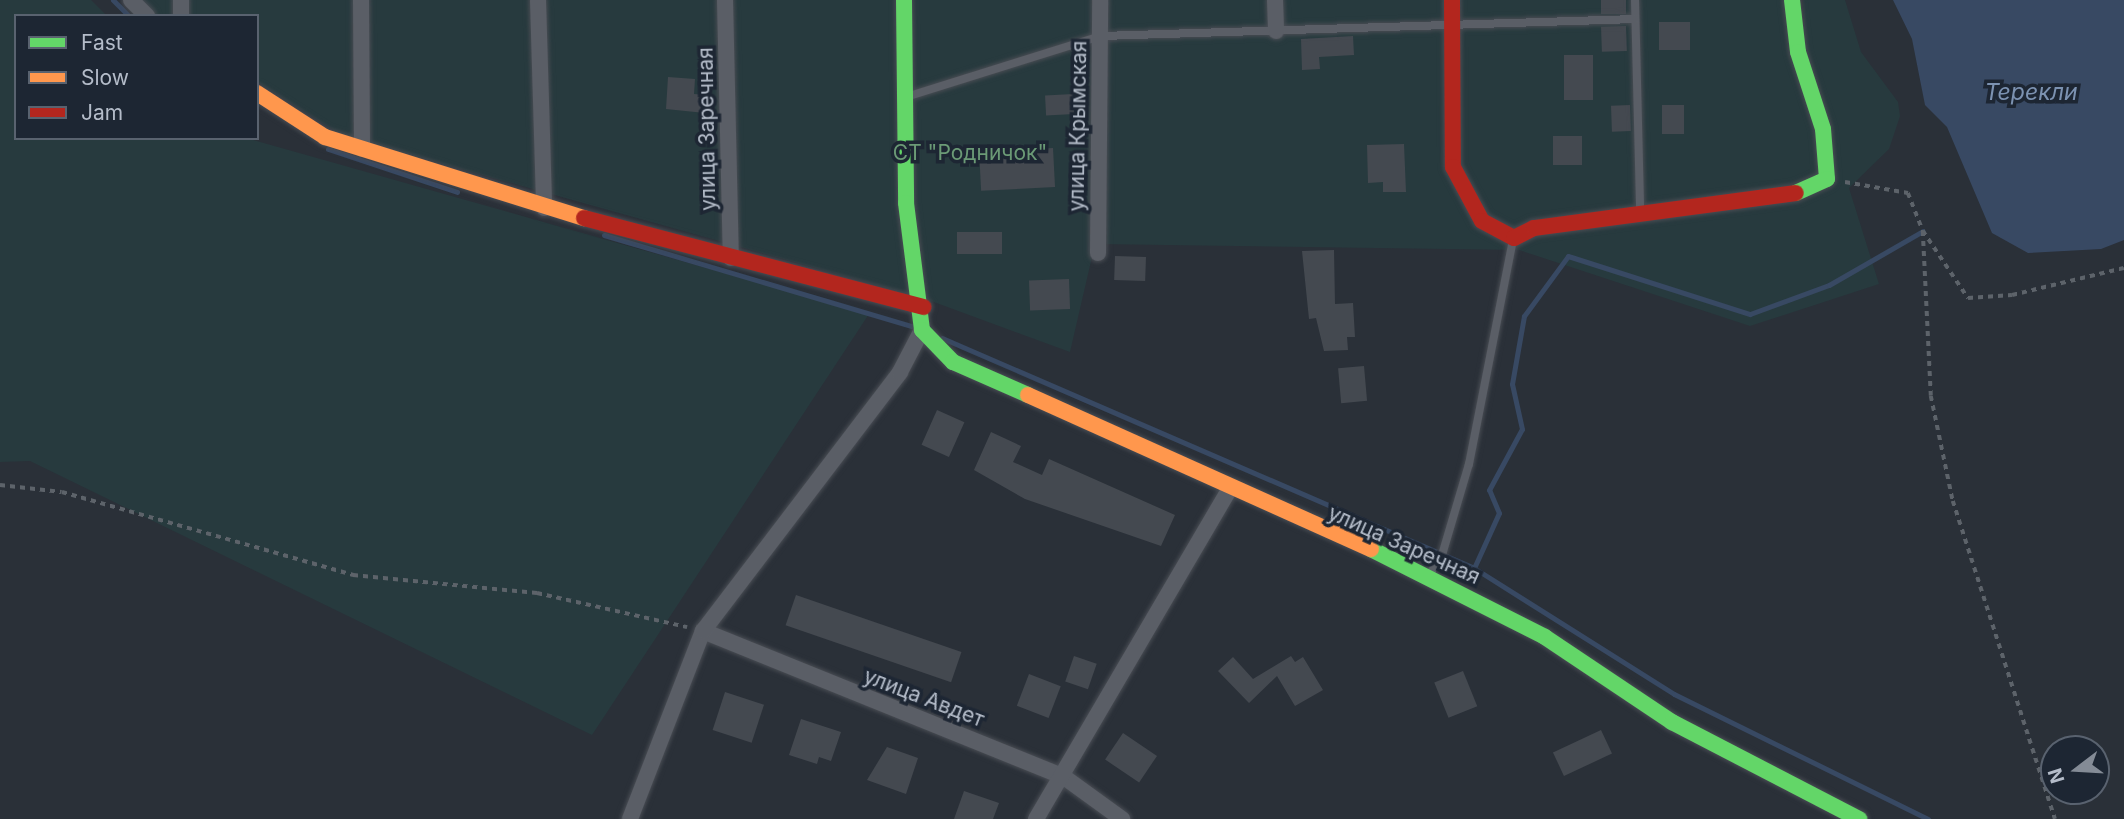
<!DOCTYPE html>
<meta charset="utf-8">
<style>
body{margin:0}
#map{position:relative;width:2124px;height:819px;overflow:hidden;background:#2a3038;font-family:Inter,sans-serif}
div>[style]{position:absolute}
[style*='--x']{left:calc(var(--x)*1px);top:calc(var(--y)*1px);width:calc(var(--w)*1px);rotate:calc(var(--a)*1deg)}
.green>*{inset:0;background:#273a3e}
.water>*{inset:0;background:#384963}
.stream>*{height:5px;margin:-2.5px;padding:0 2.5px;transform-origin:2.5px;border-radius:2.5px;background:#384963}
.building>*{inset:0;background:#444950;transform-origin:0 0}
.path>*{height:3.5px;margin-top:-1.75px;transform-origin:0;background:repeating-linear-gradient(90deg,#5d636a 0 5px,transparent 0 10px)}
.roads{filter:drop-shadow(0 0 2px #484c53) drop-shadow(0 0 2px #484c53)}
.lane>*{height:8px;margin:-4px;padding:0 4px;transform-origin:4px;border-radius:4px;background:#5a5e66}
.street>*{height:16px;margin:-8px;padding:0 8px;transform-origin:8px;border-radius:8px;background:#5a5e66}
.fast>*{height:16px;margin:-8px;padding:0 8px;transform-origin:8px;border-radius:8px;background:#63d668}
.slow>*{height:16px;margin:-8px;padding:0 8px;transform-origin:8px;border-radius:8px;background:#ff974d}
.jam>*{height:16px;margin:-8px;padding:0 8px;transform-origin:8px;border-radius:8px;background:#b3261e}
span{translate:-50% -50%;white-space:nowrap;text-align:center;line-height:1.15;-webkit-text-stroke:7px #1d2633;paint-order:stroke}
.street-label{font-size:21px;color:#b4bcc9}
.park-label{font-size:21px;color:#6b9a76}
.water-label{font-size:23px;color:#7c92b1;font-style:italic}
.legend{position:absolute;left:14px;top:14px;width:245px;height:126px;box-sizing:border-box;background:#1d2633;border:2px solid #59626f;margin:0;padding:9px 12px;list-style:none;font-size:21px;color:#b4bcc9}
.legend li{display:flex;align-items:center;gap:14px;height:35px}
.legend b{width:35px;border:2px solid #59626f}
.north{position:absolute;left:2040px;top:735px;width:70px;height:70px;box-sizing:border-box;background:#1d2633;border:2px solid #59626f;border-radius:50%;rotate:253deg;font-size:19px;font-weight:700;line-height:28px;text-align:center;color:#b4bcc9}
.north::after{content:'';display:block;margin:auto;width:24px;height:32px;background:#848b96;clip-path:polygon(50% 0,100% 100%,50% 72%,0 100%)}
</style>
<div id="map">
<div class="green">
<i style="clip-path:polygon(0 0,91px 0,107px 16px,16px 16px,16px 138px,246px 138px,869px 314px,592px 735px,30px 461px,0 462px)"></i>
<i style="clip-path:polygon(135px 0,1790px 0,1805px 47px,1803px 0,1845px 0,1861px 52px,1898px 102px,1900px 116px,1889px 149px,1849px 188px,1879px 284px,1750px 326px,1519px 250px,1095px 244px,1070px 352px,923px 298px,343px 136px,257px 82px,257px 16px,152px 16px)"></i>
</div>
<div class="water">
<i style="clip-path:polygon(1893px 0,2124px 0,2124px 240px,2101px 249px,2028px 253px,1992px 233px,1947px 127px,1925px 105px,1912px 39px)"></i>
</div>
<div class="stream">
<i style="--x:113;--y:0;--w:23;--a:45"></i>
<i style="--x:328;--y:149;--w:136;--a:18.4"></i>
<i style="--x:604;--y:235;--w:327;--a:16.5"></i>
<i style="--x:942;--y:338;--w:580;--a:23.38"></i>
<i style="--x:1474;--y:568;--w:236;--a:32.2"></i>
<i style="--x:1674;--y:694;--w:283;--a:26.2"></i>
<i style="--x:1474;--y:568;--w:60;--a:-65.6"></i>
<i style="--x:1499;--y:513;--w:25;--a:-113"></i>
<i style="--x:1489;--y:490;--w:69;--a:-61.6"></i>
<i style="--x:1522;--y:429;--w:46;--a:-102.5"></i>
<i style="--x:1512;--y:384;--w:69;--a:-80"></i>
<i style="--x:1524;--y:316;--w:74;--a:-53.7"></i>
<i style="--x:1568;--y:256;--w:191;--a:17.7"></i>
<i style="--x:1750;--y:314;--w:84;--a:-20.2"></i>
<i style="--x:1829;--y:285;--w:108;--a:-29.9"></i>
</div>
<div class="building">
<i style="left:1601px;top:0;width:25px;height:14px"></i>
<i style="left:1690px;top:22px;width:28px;height:31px;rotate:90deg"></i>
<i style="left:1626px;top:26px;width:25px;height:25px;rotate:88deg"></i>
<i style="clip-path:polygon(1353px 36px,1354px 55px,1319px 57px,1320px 69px,1302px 70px,1301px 39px)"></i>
<i style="left:1593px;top:55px;width:45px;height:29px;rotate:90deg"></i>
<i style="clip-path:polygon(668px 77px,695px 79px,694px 94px,706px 95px,705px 113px,666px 109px)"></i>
<i style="left:1073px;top:94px;width:20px;height:28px;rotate:87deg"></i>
<i style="left:1630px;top:105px;width:26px;height:19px;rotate:88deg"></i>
<i style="left:1662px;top:105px;width:22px;height:29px"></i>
<i style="left:1553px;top:136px;width:29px;height:29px"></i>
<i style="clip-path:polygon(1404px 144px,1406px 192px,1383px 192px,1383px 182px,1368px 183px,1367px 145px)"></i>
<i style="left:1053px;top:148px;width:39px;height:74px;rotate:87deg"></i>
<i style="left:957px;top:232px;width:45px;height:22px"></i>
<i style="clip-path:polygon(1334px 250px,1335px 304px,1353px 303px,1355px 337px,1347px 337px,1348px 350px,1324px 351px,1316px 318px,1309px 319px,1302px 251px)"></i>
<i style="left:1115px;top:256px;width:31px;height:24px;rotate:2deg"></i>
<i style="left:1069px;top:279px;width:30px;height:40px;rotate:88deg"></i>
<i style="left:1364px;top:366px;width:35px;height:26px;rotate:85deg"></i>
<i style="left:937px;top:410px;width:30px;height:38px;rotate:24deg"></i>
<i style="clip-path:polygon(991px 432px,1021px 446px,1013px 462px,1042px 475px,1049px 459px,1175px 515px,1161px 546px,1025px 499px,974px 470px)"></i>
<i style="left:796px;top:595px;width:175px;height:32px;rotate:19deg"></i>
<i style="left:1074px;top:656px;width:24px;height:27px;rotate:19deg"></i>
<i style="clip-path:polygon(1291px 656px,1295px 662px,1303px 657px,1323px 690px,1295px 706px,1277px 676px,1249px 703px,1218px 671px,1233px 657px,1253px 679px)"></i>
<i style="left:1463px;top:671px;width:38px;height:31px;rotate:68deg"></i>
<i style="left:1029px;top:674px;width:34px;height:34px;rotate:21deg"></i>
<i style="left:725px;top:692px;width:41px;height:40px;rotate:18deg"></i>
<i style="clip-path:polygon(801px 719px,841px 732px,831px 761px,819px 757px,817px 764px,789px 755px)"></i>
<i style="left:1601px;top:730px;width:26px;height:53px;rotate:65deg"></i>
<i style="left:1123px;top:733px;width:41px;height:32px;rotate:34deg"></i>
<i style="clip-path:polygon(887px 747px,918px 758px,906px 794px,867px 780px)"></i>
<i style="clip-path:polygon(964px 791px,999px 803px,993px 819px,954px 819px)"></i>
</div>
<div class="path">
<i style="--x:1845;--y:182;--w:64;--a:9.9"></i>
<i style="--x:1908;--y:193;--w:41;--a:68.5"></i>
<i style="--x:1923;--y:231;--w:81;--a:56.1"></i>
<i style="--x:1968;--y:298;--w:44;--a:-3.9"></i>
<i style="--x:2012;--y:295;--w:115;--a:-13.6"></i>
<i style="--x:1923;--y:231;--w:165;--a:87.2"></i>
<i style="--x:1931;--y:396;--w:107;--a:78.2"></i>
<i style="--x:1953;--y:501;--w:334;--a:72.2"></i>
<i style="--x:0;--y:485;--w:62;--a:6.4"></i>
<i style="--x:62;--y:492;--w:303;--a:15.9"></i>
<i style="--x:353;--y:575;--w:185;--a:5.6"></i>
<i style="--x:537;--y:593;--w:154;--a:12.8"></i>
</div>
<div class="roads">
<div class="lane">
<i style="--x:1635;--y:0;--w:209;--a:88.6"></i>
<i style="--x:909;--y:96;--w:201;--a:-17.4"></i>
<i style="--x:1101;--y:36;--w:534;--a:-1.82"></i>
<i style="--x:1431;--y:572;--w:20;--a:-57"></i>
<i style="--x:1442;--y:555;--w:95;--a:-73.5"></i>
<i style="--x:1469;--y:464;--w:228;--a:-78.9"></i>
</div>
<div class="street">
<i style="--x:131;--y:0;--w:23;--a:45"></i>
<i style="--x:361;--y:0;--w:149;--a:89.6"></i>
<i style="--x:538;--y:0;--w:208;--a:88.3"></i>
<i style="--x:725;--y:0;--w:258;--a:88.7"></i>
<i style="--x:1275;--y:0;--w:31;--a:88"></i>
<i style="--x:181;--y:16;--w:16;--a:-90"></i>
<i style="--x:1098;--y:253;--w:253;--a:-89.5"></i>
<i style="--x:703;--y:631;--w:389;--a:22"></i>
<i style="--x:1064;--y:777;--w:72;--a:35.9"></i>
<i style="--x:630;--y:819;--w:202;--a:-68.8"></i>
<i style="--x:703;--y:631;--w:325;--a:-52.7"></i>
<i style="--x:900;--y:372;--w:47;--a:-62.4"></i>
<i style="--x:1036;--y:819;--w:381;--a:-59.6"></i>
</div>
<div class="fast">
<i style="--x:904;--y:0;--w:203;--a:89.4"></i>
<i style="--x:906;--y:203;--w:128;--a:82.8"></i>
<i style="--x:922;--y:330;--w:45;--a:45.9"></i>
<i style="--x:953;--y:362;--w:82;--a:23.7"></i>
<i style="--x:1792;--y:0;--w:52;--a:83.4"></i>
<i style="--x:1798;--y:52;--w:81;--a:72"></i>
<i style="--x:1823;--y:129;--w:50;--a:85.4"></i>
<i style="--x:1827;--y:179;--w:34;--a:156"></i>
<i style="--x:1371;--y:549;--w:195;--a:26.8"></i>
<i style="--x:1545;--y:637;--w:153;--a:33.8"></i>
<i style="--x:1672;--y:722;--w:211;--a:27.4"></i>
</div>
<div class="slow">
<i style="--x:257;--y:93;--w:81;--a:32.9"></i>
<i style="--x:325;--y:137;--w:271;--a:17.4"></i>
<i style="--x:1028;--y:395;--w:376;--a:24.2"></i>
</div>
<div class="jam">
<i style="--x:1452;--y:0;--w:167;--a:89.7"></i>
<i style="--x:1453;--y:167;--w:61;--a:61.8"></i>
<i style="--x:1482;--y:221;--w:36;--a:28"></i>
<i style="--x:1514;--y:238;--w:22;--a:-27"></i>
<i style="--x:1534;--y:228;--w:264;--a:-7.6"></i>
<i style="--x:584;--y:218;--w:351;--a:14.7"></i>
</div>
</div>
<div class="street-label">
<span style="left:1078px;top:126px;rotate:-89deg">улица Крымская</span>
<span style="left:707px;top:129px;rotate:-91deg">улица Заречная</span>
<span style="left:1404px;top:545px;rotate:24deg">улица Заречная</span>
<span style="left:924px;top:698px;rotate:21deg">улица Авдет</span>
</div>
<div class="park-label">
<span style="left:970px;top:153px">СТ "Родничок"</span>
</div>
<div class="water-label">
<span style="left:2031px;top:92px">Терекли</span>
</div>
<ul class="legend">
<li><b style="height:9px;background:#63d668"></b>Fast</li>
<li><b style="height:9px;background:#ff974d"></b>Slow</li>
<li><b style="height:9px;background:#b3261e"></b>Jam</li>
</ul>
<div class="north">N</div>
</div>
